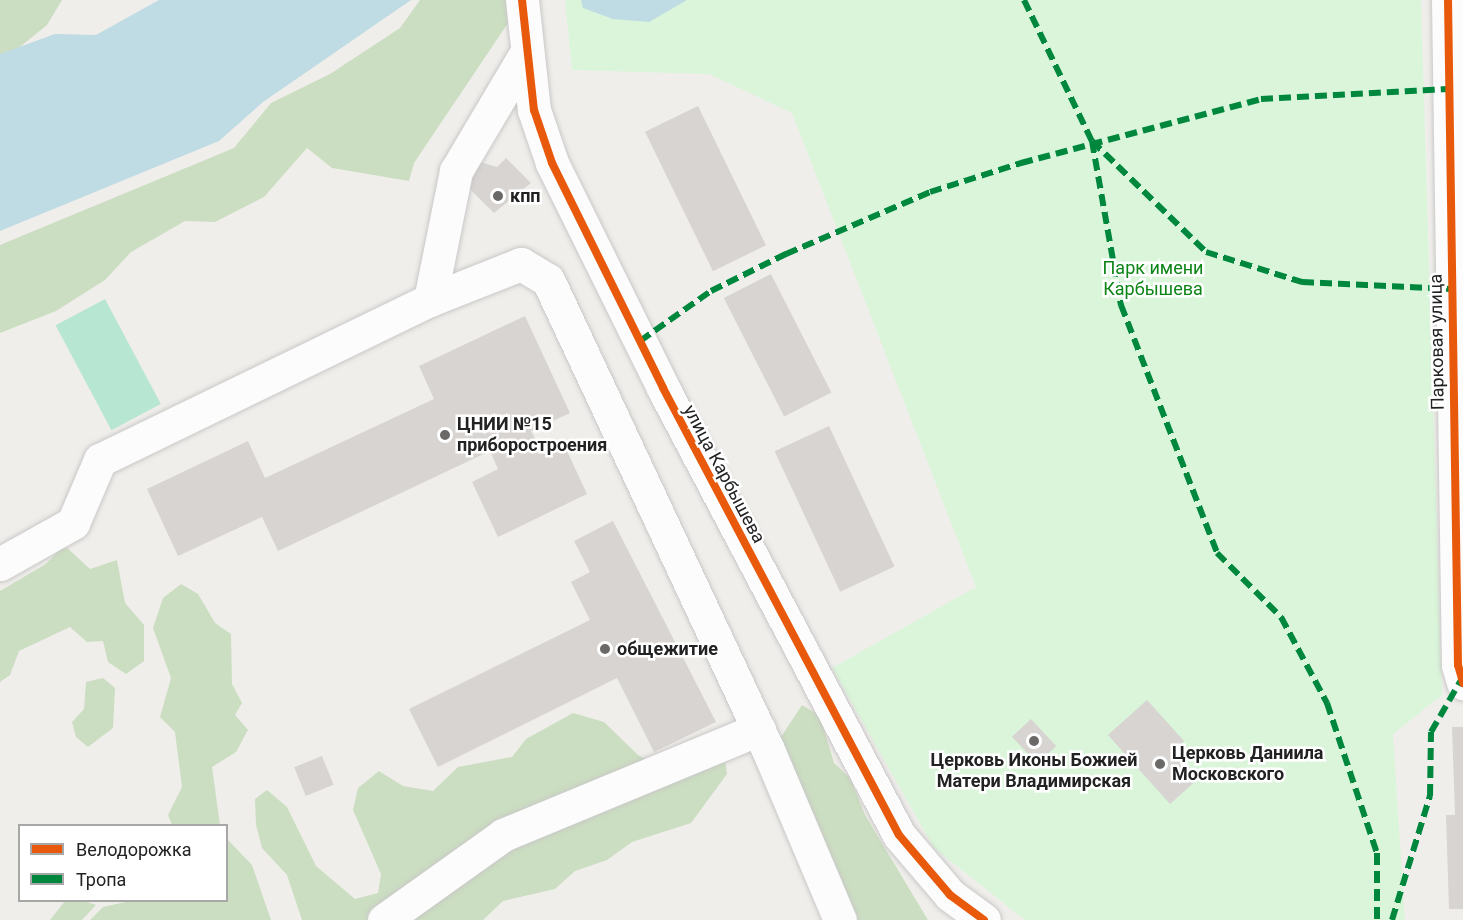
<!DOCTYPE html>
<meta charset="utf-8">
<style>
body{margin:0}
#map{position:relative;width:1463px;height:920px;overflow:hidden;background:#f0eeeb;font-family:Roboto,sans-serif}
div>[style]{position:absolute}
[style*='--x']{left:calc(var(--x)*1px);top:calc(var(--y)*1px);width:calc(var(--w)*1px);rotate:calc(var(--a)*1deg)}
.forest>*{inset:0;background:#cbdec1}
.park>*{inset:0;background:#daf5da}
.pitch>*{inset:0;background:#b7e6d2;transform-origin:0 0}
.water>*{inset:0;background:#bfdbe3}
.building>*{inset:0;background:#d7d4d2;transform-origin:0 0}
.roads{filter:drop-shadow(0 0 2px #c9c8c7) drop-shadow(0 0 2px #c9c8c7)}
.minor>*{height:33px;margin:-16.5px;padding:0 16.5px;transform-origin:16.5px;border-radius:16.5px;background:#fdfcfc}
.quiet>*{height:6px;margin-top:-3px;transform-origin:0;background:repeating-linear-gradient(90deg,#00873e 0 12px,transparent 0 18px)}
.cycleway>*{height:8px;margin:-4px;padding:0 4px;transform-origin:4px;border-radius:4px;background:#e8590c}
.dots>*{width:16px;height:16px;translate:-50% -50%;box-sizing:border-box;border:3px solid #fff;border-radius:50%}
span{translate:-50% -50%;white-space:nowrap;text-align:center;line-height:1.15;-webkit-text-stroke:5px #fff;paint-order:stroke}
.poi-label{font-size:18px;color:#222;font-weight:700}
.left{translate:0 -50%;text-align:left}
.park-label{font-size:18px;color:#0c8416}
.street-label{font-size:18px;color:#222}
.legend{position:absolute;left:18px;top:824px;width:210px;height:78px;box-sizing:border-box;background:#fff;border:2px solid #a7a7a7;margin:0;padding:8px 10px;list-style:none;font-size:18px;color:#222}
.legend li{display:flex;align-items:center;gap:12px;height:30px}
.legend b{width:30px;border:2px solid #a7a7a7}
</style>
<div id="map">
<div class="forest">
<i style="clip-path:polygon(0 0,62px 0,47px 25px,0 63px)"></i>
<i style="clip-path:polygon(420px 0,507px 0,508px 23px,414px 163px,409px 181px,332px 168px,307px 148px,264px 197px,215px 222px,185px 221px,131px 252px,105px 280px,56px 311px,0 333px,0 245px,234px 148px,271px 103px,330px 74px,400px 28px)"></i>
<i style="clip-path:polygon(64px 545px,90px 569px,117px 560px,125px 603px,144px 625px,144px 661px,126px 674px,108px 662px,103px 641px,87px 642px,70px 627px,19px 651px,10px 675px,0 682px,0 591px,46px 564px)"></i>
<i style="clip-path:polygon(181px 584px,198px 594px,215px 623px,231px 634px,232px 684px,242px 703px,235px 715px,248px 730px,236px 752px,212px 767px,220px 825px,172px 825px,168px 815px,182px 787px,175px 732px,160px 717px,171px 678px,153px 628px,163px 598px)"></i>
<i style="clip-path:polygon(103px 678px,115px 688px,113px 728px,88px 747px,76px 737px,72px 722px,84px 709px,86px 682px)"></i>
<i style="clip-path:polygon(802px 705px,820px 716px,834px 763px,851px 779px,865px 815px,928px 920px,845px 920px,838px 897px,842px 880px,830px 866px,777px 743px)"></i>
<i style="clip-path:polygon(573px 713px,604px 722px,638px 755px,663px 768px,724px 752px,727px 774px,691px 823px,632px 842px,607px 860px,575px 871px,555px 889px,503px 901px,483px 920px,302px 920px,287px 875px,262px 848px,256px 825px,255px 799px,267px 790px,287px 807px,316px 866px,355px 899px,378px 893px,381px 874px,353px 810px,358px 788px,379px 771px,403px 786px,433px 791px,458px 767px,512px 757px,526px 739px)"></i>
<i style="clip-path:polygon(227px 839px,252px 865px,271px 920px,90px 920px,103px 907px,130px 901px,226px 900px)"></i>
<i style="clip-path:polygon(65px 901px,84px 901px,96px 905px,82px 920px,50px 920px)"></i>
</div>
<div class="park">
<i style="clip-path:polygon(565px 0,1421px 0,1442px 695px,1393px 734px,1405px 920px,1025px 920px,934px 848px,832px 668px,976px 587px,792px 113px,709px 74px,572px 70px)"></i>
</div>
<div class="pitch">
<i style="left:105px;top:299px;width:119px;height:56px;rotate:62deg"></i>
</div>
<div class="water">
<i style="clip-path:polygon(159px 0,411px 0,263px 102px,219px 141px,0 231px,0 54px,55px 34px,96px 35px)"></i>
<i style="clip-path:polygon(581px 0,687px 0,649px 22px,613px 19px,583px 8px)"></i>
</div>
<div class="building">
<i style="left:698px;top:106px;width:155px;height:59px;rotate:64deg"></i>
<i style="clip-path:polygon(506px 158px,531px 183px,494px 213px,462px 181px,480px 162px,497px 167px)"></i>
<i style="left:771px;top:274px;width:133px;height:53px;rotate:63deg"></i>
<i style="clip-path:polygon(525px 316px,570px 413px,531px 431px,541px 449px,562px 440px,587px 494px,498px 537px,472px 482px,498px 469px,490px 451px,278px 551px,262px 517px,178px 556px,147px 489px,248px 441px,265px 478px,434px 399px,419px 366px)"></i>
<i style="left:829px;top:426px;width:155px;height:60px;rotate:65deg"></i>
<i style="clip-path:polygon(613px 521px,716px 722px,654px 752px,617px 678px,438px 767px,409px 709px,590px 620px,571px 582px,590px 572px,574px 541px)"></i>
<i style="clip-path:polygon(1147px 700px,1184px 741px,1174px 751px,1199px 778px,1170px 804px,1108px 735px)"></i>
<i style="left:1031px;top:719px;width:37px;height:26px;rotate:47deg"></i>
<i style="clip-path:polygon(1452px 727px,1463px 727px,1463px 909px,1449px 909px,1446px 815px,1455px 815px)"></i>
<i style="left:322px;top:756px;width:31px;height:30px;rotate:68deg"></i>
</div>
<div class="roads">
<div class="minor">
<i style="--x:522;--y:0;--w:111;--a:83.8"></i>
<i style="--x:534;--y:110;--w:56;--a:71.2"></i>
<i style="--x:552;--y:163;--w:251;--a:63.7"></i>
<i style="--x:663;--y:388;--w:505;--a:62.17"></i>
<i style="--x:899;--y:835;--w:79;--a:49.6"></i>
<i style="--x:950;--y:895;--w:42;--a:36.3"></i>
<i style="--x:1448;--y:0;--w:665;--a:89.14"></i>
<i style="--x:1458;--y:665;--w:19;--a:74"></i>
<i style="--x:430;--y:300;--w:98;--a:-21.6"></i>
<i style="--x:521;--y:264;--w:31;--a:31"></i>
<i style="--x:548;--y:280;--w:521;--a:64.91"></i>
<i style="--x:769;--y:752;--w:182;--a:67.1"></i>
<i style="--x:0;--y:564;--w:84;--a:-29.3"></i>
<i style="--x:73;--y:523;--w:69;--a:-66.8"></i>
<i style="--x:100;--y:460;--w:367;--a:-25.9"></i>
<i style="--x:430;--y:300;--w:132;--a:-78.6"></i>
<i style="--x:456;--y:171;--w:137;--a:-59.3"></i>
<i style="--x:384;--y:920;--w:146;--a:-35.5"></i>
<i style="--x:503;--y:835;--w:277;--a:-22.5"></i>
</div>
</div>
<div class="quiet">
<i style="--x:1024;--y:0;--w:157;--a:64.3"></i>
<i style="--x:1092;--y:141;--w:159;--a:44.2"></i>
<i style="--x:1206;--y:252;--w:101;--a:17.4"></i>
<i style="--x:1302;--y:282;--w:149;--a:2.7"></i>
<i style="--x:1092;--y:141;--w:167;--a:80"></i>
<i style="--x:1121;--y:305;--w:266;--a:68.8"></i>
<i style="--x:1217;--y:553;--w:91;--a:45"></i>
<i style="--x:1281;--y:617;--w:98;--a:61.9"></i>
<i style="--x:1327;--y:703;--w:158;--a:71.6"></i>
<i style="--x:1377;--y:853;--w:67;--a:90"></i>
<i style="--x:640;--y:341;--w:87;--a:-35.2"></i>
<i style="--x:711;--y:291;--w:84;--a:-26.3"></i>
<i style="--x:786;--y:254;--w:157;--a:-23.3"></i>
<i style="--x:930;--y:192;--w:96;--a:-17.7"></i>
<i style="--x:1021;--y:163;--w:248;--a:-14.9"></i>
<i style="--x:1261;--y:99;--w:187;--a:-3.1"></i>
<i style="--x:1392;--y:920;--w:130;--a:-73"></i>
<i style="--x:1430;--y:796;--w:64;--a:-89.1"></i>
<i style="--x:1431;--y:732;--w:60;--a:-60"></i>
</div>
<div class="cycleway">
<i style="--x:522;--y:0;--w:111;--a:83.8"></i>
<i style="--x:534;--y:110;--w:56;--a:71.2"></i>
<i style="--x:552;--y:163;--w:251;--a:63.7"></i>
<i style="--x:663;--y:388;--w:505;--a:62.17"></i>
<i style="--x:899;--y:835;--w:79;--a:49.6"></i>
<i style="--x:950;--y:895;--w:42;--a:36.3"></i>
<i style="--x:1448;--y:0;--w:665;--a:89.14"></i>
<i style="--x:1458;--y:665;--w:19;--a:74"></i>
</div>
<div class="dots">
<i style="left:498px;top:196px;background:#6a6968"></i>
<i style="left:445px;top:435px;background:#6a6968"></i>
<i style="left:605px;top:649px;background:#6a6968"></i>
<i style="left:1034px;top:741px;background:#6a6968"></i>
<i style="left:1160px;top:764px;background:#6a6968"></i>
</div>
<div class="poi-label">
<span class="left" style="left:510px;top:196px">кпп</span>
<span class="left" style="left:457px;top:435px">ЦНИИ №15<br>приборостроения</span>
<span class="left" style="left:617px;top:649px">общежитие</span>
<span class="left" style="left:1172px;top:764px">Церковь Даниила<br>Московского</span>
<span style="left:1034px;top:771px">Церковь Иконы Божией<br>Матери Владимирская</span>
</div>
<div class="park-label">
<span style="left:1153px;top:279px">Парк имени<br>Карбышева</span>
</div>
<div class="street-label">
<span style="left:1437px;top:342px;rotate:-91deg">Парковая улица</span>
<span style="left:724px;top:474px;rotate:62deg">улица Карбышева</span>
</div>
<ul class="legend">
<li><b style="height:8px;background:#e8590c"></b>Велодорожка</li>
<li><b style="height:8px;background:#00873e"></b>Тропа</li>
</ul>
</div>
